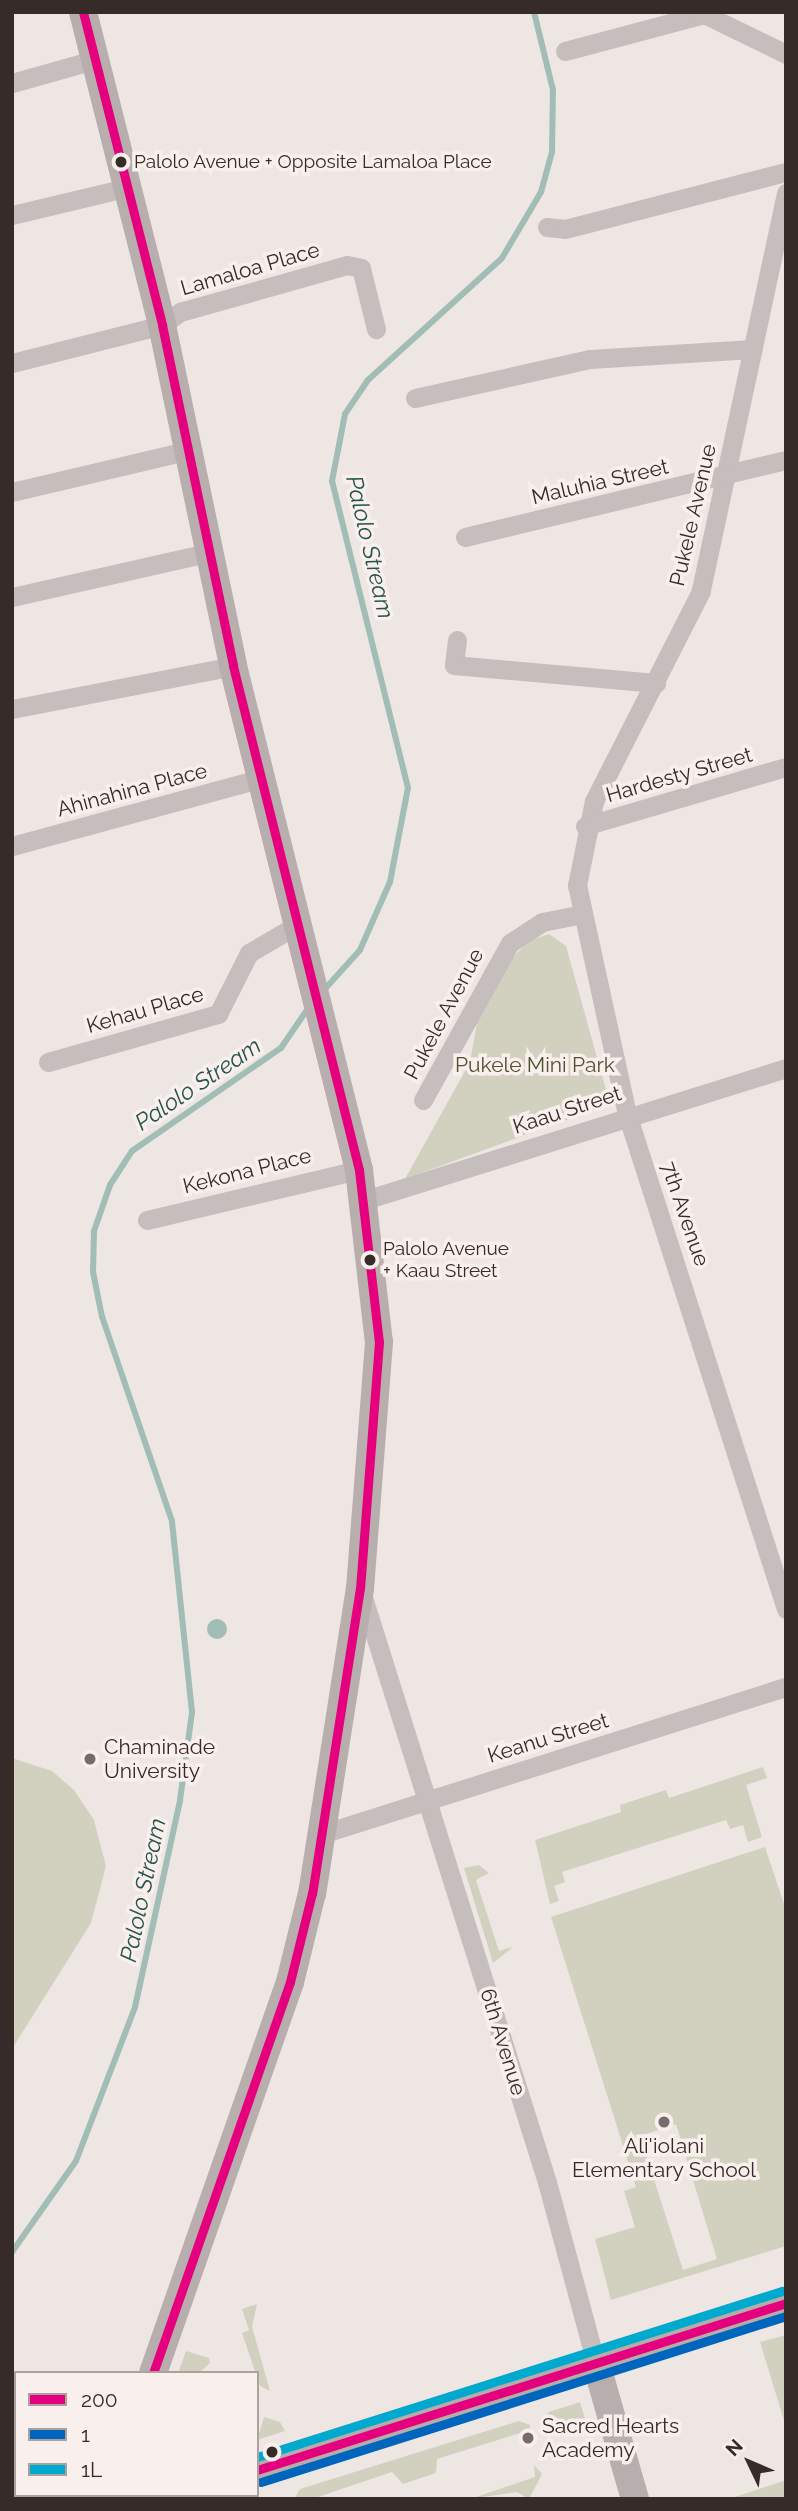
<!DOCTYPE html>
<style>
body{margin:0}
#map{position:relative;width:798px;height:2511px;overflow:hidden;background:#ede6e3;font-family:Raleway,sans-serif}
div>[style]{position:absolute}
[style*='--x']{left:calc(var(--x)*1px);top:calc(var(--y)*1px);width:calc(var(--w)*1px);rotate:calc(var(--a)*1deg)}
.green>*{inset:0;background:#d2d1bf}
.water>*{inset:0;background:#a1bdb6}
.round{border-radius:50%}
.stream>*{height:6px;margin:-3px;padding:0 3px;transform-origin:3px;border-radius:3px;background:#a1bdb6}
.street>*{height:19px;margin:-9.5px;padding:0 9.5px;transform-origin:9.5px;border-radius:9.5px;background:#c6bebc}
.secondary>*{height:28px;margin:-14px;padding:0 14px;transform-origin:14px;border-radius:14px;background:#b7aead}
.primary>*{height:32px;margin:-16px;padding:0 16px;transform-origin:16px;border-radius:16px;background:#b5adab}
.bus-1>*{height:9px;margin:-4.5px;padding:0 4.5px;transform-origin:4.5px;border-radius:4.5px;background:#e5007d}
.bus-2>*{height:9px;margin:-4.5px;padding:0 4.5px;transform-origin:4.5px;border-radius:4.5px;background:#0065bd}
.bus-3>*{height:9px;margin:-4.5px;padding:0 4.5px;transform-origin:4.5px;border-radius:4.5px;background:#00a9ce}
.dots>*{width:19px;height:19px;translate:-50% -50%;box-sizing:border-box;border:4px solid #f9efec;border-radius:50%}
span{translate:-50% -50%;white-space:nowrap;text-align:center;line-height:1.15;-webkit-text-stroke:7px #f9efec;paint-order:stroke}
.bus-label{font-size:19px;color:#372b2a}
.left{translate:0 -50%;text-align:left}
.street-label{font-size:21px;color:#372b2a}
.park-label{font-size:21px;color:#4f5330}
.poi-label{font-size:21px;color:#372b2a}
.water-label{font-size:23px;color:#24544b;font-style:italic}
.frame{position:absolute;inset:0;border:14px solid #372b2a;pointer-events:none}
.legend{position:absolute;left:14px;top:2371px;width:245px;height:126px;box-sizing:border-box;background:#f9efec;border:2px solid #aba19e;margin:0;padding:9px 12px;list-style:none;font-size:21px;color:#372b2a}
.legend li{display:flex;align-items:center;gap:14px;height:35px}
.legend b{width:35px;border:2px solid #aba19e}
.north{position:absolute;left:714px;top:2427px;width:70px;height:70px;-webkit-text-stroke:5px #f9efec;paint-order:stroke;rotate:314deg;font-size:19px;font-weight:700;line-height:28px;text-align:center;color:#372b2a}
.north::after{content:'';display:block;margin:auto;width:24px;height:32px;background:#372b2a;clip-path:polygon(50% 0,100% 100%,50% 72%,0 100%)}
</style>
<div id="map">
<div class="green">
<i style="clip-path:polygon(549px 934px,566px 946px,610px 1104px,405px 1179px,470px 1062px,478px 1017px,510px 961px,528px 941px)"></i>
<i style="clip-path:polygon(12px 1758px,52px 1771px,74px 1790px,94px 1820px,106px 1866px,91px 1923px,12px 2049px)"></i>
<i style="clip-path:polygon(763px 1767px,767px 1778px,746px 1785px,762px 1837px,748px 1842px,743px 1825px,730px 1829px,726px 1820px,562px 1872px,565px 1882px,554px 1886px,559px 1901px,550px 1904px,535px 1840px,621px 1812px,620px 1805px,666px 1790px,669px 1798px)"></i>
<i style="clip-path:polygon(evenodd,765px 1847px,786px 1910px,786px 2246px,611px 2300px,595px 2239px,635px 2227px,624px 2191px,636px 2187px,551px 1917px,765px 1847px,676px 2124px,717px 2259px,683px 2270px,640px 2136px,676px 2124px)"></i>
<i style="clip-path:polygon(479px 1865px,489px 1873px,476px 1880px,499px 1951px,513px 1947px,493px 1963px,464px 1868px)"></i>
<i style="clip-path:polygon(257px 2304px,252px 2327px,270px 2391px,260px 2386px,242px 2333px,249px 2330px,242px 2309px)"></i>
<i style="clip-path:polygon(786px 2335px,786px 2427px,760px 2342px)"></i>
<i style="clip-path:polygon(186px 2351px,209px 2358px,210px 2363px,199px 2373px,178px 2373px)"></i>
<i style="clip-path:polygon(580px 2402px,586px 2422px,546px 2435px,541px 2422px,549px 2412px)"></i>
<i style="clip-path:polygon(264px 2417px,280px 2422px,285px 2431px,257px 2440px)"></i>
<i style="clip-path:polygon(519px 2421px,530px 2425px,528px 2445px,520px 2433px,437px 2459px,436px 2473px,403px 2484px,392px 2472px,312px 2499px,294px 2499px,300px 2489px)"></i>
<i style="clip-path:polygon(534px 2465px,542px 2474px,529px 2499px,517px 2492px,470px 2499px,535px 2477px)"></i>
<i style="clip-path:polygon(786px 2480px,786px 2499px,729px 2499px)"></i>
</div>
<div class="water">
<i class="round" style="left:207px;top:1619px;width:20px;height:20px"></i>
</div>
<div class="stream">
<i style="--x:323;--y:991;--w:55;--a:-47.9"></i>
<i style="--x:360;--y:950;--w:74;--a:-66.2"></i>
<i style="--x:390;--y:882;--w:96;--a:-79.2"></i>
<i style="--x:408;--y:788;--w:316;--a:-103.9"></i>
<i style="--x:332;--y:481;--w:68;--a:-79"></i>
<i style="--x:345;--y:414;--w:41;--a:-55.9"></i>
<i style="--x:368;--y:380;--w:181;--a:-42.3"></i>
<i style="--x:502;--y:258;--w:77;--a:-59.4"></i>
<i style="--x:541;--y:192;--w:41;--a:-74.6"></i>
<i style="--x:552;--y:152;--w:62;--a:-89.1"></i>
<i style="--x:553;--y:90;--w:80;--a:-103.7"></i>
<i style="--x:12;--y:2252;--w:111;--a:-54.9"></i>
<i style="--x:76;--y:2161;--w:165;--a:-69"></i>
<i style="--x:135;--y:2007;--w:212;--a:-77.7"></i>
<i style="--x:180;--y:1800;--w:89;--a:-82.2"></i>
<i style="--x:192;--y:1712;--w:192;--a:-96"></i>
<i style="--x:172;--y:1521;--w:216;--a:-108.9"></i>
<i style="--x:102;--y:1317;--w:46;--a:-101.3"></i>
<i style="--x:93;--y:1272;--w:41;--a:-88.6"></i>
<i style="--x:94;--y:1231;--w:49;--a:-70.8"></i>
<i style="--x:110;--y:1185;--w:40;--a:-57.1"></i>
<i style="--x:132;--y:1151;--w:181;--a:-34.7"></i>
<i style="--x:281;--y:1048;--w:50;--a:-55.7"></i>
</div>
<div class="street">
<i style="--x:565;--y:51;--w:144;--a:-14.9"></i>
<i style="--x:704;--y:14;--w:91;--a:26"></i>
<i style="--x:12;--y:83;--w:85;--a:-15.7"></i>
<i style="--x:786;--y:193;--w:407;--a:102.1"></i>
<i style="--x:701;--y:591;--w:236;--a:117"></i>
<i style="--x:594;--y:801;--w:86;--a:101.4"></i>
<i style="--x:577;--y:885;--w:234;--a:77.7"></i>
<i style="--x:627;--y:1114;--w:520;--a:72.19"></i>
<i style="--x:12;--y:215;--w:116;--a:-13.4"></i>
<i style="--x:547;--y:227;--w:18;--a:6"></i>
<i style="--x:565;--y:229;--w:228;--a:-14.5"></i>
<i style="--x:12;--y:363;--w:155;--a:-14.2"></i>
<i style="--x:162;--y:325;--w:22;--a:-36"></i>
<i style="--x:180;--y:312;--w:173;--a:-15.7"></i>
<i style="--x:347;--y:265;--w:14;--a:12"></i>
<i style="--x:361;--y:268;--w:63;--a:76.2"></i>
<i style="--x:415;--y:398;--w:179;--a:-12.6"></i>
<i style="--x:590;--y:359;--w:163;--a:-3.5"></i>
<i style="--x:12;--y:492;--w:183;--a:-13.3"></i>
<i style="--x:465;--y:537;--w:330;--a:-13.5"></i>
<i style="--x:12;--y:597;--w:200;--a:-12.7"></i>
<i style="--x:457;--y:640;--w:25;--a:97"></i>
<i style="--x:454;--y:665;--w:203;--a:5.1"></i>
<i style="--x:12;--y:709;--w:225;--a:-11"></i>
<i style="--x:585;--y:826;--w:209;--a:-16.4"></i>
<i style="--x:12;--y:846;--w:260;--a:-15.2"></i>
<i style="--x:48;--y:1062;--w:177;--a:-15.8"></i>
<i style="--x:218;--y:1014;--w:68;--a:-63.1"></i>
<i style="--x:249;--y:953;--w:56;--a:-30.3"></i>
<i style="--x:423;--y:1100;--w:179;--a:-61"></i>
<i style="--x:510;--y:943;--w:38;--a:-33"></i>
<i style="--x:542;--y:922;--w:38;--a:-11"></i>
<i style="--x:365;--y:1200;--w:441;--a:-17.4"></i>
<i style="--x:147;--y:1220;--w:218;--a:-13.3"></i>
<i style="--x:362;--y:1594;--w:616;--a:72.54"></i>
<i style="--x:547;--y:2182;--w:188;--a:74.9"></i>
<i style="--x:325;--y:1833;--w:484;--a:-17.6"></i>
</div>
<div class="secondary">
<i style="--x:83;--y:12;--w:323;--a:75.8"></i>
<i style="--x:162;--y:325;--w:348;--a:78.2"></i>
<i style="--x:233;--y:666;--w:520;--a:75.96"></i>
<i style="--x:359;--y:1170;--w:173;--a:83.4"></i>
<i style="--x:379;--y:1342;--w:247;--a:94.4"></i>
<i style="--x:360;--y:1588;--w:309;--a:98.9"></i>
<i style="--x:312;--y:1893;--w:92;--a:103.9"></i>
<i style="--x:290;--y:1982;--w:414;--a:109.3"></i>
<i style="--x:596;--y:2363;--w:141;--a:74"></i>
</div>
<div class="primary">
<i style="--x:257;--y:2470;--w:555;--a:-17.52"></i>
<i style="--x:128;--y:2499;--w:12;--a:-20"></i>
<i style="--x:197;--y:2499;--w:6;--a:-45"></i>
</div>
<div class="bus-1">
<i style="--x:83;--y:12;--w:323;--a:75.8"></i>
<i style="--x:162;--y:325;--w:348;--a:78.2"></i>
<i style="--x:233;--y:666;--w:520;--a:75.96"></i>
<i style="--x:359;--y:1170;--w:173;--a:83.4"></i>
<i style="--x:379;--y:1342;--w:247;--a:94.4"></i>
<i style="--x:360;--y:1588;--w:309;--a:98.9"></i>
<i style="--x:312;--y:1893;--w:92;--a:103.9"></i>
<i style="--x:290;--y:1982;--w:414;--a:109.3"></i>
<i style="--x:257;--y:2470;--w:555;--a:-17.52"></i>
</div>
<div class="bus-2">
<i style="--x:261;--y:2482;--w:551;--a:-17.55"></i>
</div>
<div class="bus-3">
<i style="--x:257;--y:2457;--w:551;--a:-17.55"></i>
</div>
<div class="dots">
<i style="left:121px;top:162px;background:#372b2a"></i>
<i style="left:370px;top:1260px;background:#372b2a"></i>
<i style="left:90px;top:1759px;background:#776c6b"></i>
<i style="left:664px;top:2122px;background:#776c6b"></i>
<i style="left:528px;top:2438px;background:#776c6b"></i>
<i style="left:272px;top:2452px;background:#372b2a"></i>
</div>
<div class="bus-label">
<span class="left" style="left:134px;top:162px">Palolo Avenue + Opposite Lamaloa Place</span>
<span class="left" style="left:383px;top:1260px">Palolo Avenue<br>+ Kaau Street</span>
</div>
<div class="street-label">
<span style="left:250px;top:269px;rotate:-16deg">Lamaloa Place</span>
<span style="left:600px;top:482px;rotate:-13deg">Maluhia Street</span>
<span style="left:693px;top:515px;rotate:-77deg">Pukele Avenue</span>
<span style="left:679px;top:775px;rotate:-16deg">Hardesty Street</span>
<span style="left:132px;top:790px;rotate:-15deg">Ahinahina Place</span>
<span style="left:145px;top:1010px;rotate:-16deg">Kehau Place</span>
<span style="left:444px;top:1014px;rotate:-62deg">Pukele Avenue</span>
<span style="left:567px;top:1110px;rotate:-18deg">Kaau Street</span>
<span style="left:247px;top:1171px;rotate:-14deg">Kekona Place</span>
<span style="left:685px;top:1214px;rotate:71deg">7th Avenue</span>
<span style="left:548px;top:1738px;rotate:-17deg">Keanu Street</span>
<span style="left:503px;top:2042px;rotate:73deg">6th Avenue</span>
</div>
<div class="park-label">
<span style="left:535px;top:1065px">Pukele Mini Park</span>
</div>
<div class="poi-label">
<span class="left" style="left:104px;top:1759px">Chaminade<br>University</span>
<span style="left:664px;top:2158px">Ali'iolani<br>Elementary School</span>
<span class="left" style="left:542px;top:2438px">Sacred Hearts<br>Academy</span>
</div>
<div class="water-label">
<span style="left:370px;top:547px;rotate:77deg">Palolo Stream</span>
<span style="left:198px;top:1084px;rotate:-34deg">Palolo Stream</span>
<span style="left:143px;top:1890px;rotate:-78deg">Palolo Stream</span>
</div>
<div class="frame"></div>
<ul class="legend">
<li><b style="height:9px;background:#e5007d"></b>200</li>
<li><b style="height:9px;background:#0065bd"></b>1</li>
<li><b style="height:9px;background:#00a9ce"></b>1L</li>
</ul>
<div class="north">N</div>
</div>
